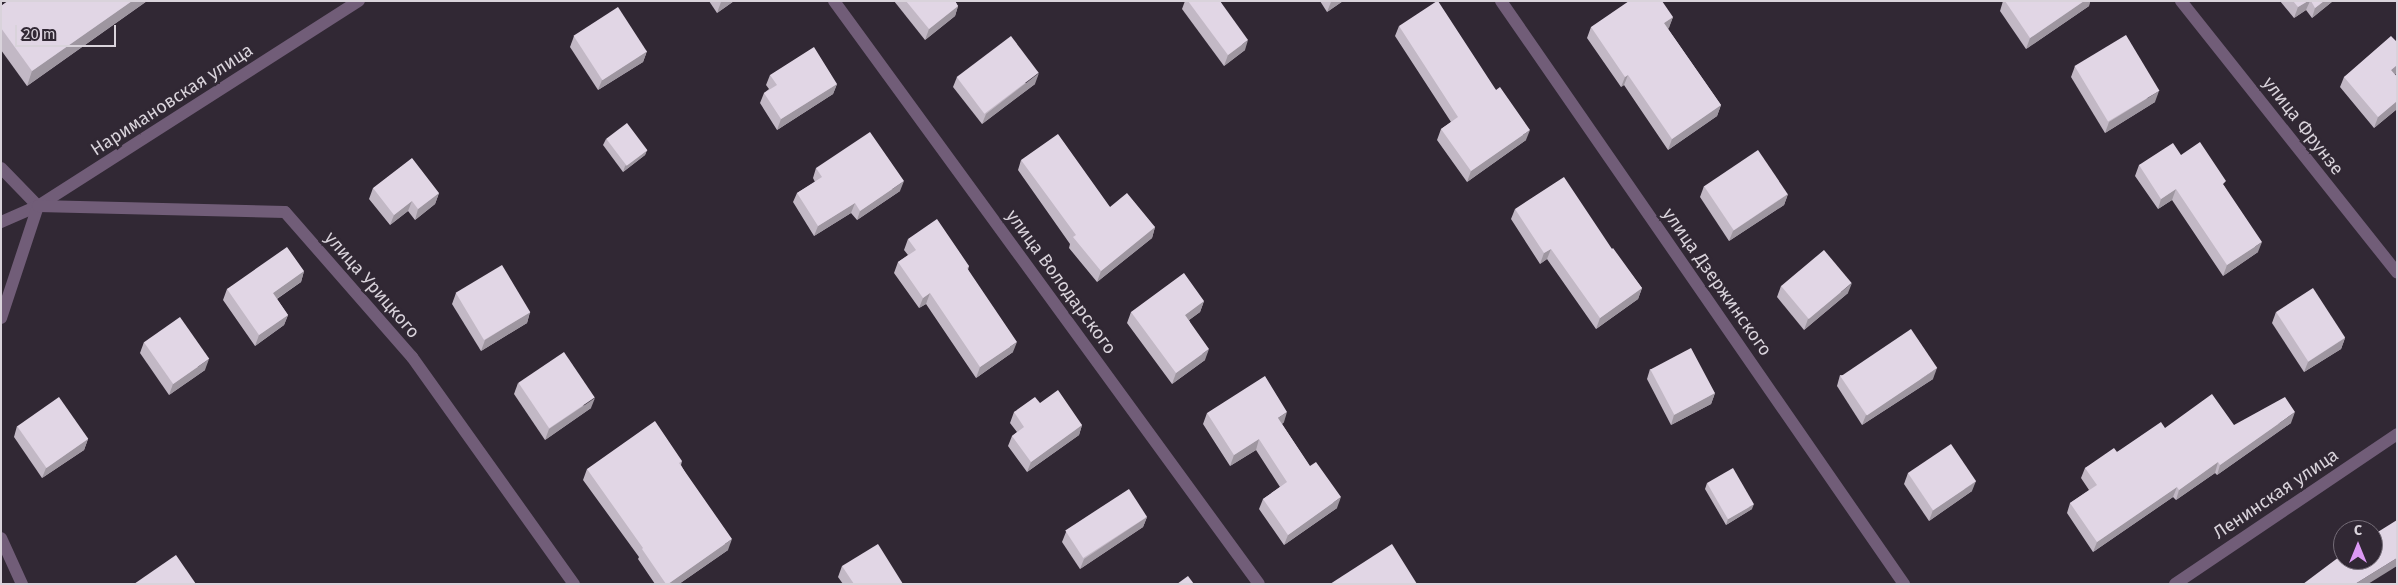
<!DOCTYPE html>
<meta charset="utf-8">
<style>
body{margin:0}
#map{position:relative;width:2398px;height:585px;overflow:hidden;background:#312834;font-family:"Fira Sans",sans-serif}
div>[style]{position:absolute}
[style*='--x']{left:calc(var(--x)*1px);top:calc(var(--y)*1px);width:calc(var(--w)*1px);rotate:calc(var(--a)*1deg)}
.service>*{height:12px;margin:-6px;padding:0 6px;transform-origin:6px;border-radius:6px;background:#715d78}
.minor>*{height:12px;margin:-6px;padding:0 6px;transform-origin:6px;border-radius:6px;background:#715d78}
.wall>*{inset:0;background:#c2b8c5}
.shaded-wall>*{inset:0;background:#9e96a0}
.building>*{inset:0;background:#e1d6e5;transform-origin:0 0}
span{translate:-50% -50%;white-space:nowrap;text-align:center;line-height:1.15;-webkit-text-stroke:5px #312834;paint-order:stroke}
.street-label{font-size:18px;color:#d9d3db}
.frame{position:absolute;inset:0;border:2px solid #d9d3db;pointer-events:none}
.north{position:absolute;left:2333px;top:520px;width:50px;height:50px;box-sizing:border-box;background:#312834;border:1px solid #746c77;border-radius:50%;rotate:0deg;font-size:14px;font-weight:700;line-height:20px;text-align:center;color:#d9d3db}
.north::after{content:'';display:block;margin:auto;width:18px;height:22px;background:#dc99f4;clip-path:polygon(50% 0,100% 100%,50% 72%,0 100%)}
.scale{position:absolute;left:15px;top:25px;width:101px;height:22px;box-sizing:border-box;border:2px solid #d9d3db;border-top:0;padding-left:6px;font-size:15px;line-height:18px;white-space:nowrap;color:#d9d3db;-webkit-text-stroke:4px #312834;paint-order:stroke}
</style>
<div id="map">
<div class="service">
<i style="--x:1;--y:168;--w:53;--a:45.8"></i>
</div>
<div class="minor">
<i style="--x:834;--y:1;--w:721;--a:53.91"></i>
<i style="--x:1501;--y:1;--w:709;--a:55.35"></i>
<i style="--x:2181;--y:1;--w:347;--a:51.5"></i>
<i style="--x:1;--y:222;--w:40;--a:-23.4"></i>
<i style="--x:38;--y:206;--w:381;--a:-32.6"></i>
<i style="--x:1;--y:318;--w:118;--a:-71.7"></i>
<i style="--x:38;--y:206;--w:247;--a:1.4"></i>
<i style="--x:285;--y:212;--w:193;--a:48.8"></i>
<i style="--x:412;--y:357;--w:279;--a:54.5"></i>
<i style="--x:1;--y:538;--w:51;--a:65.5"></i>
<i style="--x:2175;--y:584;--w:268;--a:-34"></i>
</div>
<div class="wall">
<i style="clip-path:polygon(8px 1px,147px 1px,27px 86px,1px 50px,1px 6px)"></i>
<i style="clip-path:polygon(709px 1px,734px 1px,717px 13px)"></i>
<i style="clip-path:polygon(894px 1px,955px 1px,958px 6px,955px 16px,925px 40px)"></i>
<i style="clip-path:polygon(1185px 1px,1220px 1px,1245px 50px,1224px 66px,1182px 9px)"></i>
<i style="clip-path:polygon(1320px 1px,1343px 1px,1327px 12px)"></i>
<i style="clip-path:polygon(2003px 1px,2090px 1px,2089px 6px,2026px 49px,2000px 11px)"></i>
<i style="clip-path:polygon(2280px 1px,2333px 1px,2312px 18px,2306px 10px,2294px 18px)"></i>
<i style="clip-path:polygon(1673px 17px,1668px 29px,1721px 105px,1717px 116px,1668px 150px,1624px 85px,1621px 87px,1587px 38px,1591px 27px)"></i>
<i style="clip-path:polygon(1399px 26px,1496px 90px,1526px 140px,1467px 182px,1437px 140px,1441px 129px,1451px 122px,1395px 36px)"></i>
<i style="clip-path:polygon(574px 36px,647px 51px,643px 62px,598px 90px,570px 47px)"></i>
<i style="clip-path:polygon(2397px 42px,2397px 73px,2395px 74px,2397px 77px,2397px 109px,2374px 128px,2340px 87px,2344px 77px)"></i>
<i style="clip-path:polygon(2075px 66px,2155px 102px,2105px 133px,2071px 77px)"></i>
<i style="clip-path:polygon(770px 75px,837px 84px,833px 94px,777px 130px,760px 103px,764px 93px,769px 89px,766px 85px)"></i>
<i style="clip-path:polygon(957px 77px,1035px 84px,982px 124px,953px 87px)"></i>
<i style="clip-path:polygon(606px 139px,647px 150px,645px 155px,623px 172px,603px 145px)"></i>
<i style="clip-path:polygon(2181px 155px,2224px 186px,2258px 252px,2223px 276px,2172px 200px,2158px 209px,2135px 176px,2139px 165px)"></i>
<i style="clip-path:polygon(1021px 160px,1110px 207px,1155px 227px,1152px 238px,1097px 282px,1069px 248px,1070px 244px,1018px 170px)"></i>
<i style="clip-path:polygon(816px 168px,900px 191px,857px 220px,851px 213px,814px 236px,793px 202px,797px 193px,815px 182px,813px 178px)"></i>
<i style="clip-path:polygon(1704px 186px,1788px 194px,1784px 205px,1729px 241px,1700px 197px)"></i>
<i style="clip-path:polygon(373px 188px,439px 193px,435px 204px,415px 220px,408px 211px,390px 225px,369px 199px)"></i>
<i style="clip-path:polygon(1515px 209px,1612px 249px,1642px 288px,1638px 299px,1596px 329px,1547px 259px,1540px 264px,1511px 219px)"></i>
<i style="clip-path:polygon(908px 239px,969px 266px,968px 270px,1013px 352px,976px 378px,926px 304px,919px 308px,894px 273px,898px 262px,908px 255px,904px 250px)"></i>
<i style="clip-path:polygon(304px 271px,301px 282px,277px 299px,288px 315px,284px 325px,255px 346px,223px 300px,227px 289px)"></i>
<i style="clip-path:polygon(1781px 286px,1848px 293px,1804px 330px,1777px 297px)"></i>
<i style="clip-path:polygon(456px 293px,530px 312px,527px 323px,481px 351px,452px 304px)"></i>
<i style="clip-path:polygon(1204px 301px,1200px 312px,1189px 320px,1205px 360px,1172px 384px,1127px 323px,1131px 312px)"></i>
<i style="clip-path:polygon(2276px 312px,2345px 338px,2341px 349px,2304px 372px,2272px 323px)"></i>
<i style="clip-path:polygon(144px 342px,205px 370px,169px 395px,140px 353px)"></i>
<i style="clip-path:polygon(1650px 369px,1715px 393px,1711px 404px,1671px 425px,1647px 379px)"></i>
<i style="clip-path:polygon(1840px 375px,1933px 379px,1862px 425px,1837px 386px)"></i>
<i style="clip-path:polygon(518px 383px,591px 408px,545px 440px,514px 394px)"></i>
<i style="clip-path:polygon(1040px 403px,1082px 425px,1079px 435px,1027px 472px,1008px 446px,1012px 436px,1017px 432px,1010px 423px,1014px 412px)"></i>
<i style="clip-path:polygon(1207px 413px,1284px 422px,1282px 424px,1337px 508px,1284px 545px,1259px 509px,1263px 499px,1280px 487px,1256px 450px,1230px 466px,1203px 424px)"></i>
<i style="clip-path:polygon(2291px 423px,2217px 475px,2215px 473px,2176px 500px,2173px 497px,2093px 552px,2067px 513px,2070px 503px,2089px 490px,2081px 478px,2085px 468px,2165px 428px)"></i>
<i style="clip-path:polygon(17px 426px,88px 439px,84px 450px,42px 478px,14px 437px)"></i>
<i style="clip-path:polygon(682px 461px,681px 465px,728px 550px,679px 584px,655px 584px,638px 559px,639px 557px,583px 480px,587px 469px)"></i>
<i style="clip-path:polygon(1908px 473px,1972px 491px,1929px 521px,1904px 484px)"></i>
<i style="clip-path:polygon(1707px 483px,1752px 509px,1726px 525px,1705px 489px)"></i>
<i style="clip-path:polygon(1147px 517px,1143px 527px,1080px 569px,1062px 542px,1066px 532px)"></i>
<i style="clip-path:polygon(842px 566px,903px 584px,843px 584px,838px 577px)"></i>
</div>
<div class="shaded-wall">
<i style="clip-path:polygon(132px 1px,147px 1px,27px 86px,32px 71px)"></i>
<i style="clip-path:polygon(722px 1px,734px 1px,717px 13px,721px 2px)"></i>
<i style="clip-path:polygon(1332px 1px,1343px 1px,1327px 12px,1331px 2px)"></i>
<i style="clip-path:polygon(2084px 1px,2090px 1px,2089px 6px,2026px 49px,2030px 38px)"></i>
<i style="clip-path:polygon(2308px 1px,2310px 1px,2306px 10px,2294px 18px,2298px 7px)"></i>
<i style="clip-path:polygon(2324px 1px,2333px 1px,2312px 18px,2315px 8px)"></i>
<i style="clip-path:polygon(958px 6px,955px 16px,925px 40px,929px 29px)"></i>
<i style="clip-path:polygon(1673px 17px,1669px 28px,1661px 34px,1664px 23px)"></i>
<i style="clip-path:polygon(1248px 40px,1245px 50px,1224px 66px,1228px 55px)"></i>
<i style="clip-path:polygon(647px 51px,643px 62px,598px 90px,602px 80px)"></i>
<i style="clip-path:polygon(2397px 65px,2397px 73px,2387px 81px,2391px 70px)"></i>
<i style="clip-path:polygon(1039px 73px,1035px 84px,982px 124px,986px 114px)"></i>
<i style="clip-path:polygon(1628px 75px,1624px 85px,1621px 87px,1625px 77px)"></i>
<i style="clip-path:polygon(837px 84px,833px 94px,777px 130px,781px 119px)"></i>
<i style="clip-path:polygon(2159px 91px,2155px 102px,2105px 133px,2109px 122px)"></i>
<i style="clip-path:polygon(2397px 101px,2397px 109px,2374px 128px,2378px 117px)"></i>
<i style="clip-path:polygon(1721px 105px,1717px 116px,1668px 150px,1672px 139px)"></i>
<i style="clip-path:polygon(1530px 130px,1526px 140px,1467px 182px,1471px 171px)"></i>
<i style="clip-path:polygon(647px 150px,645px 155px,623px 172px,625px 166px)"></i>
<i style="clip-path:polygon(904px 181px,900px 191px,857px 220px,860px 211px)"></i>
<i style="clip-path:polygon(2176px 189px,2172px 200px,2158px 209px,2161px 199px)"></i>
<i style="clip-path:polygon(439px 193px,435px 204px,415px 220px,418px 209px)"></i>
<i style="clip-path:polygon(1788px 194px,1784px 205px,1729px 241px,1733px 231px)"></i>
<i style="clip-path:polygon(412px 201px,408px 211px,390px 225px,394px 215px)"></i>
<i style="clip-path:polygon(855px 203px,851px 213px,814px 236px,818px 226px)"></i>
<i style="clip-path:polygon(1155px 227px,1152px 238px,1097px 282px,1101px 271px)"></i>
<i style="clip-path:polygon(2262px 242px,2258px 252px,2223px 276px,2227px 265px)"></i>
<i style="clip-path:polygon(1551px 249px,1547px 259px,1540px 264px,1544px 253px)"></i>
<i style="clip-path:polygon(304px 271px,301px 282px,269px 304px,273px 293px)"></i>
<i style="clip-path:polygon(1852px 283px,1848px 293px,1804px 330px,1808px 319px)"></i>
<i style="clip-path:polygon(1642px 288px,1638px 299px,1596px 329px,1600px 318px)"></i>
<i style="clip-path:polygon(930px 293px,926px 304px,919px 308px,923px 298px)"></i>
<i style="clip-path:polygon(1204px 301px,1200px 312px,1181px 326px,1185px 315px)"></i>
<i style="clip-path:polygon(530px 312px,527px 323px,481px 351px,485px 340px)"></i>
<i style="clip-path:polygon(288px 315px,284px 325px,255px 346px,259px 335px)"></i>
<i style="clip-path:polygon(2345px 338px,2341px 349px,2304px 372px,2308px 362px)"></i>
<i style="clip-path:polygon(1017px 342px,1013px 352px,976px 378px,980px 367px)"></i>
<i style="clip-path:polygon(1209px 349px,1205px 360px,1172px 384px,1176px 373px)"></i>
<i style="clip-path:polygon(209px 359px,205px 370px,169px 395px,173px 384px)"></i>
<i style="clip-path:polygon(1937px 368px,1933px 379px,1862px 425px,1866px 415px)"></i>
<i style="clip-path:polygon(1715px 393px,1711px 404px,1671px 425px,1674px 415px)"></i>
<i style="clip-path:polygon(595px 398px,591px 408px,545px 440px,549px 429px)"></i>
<i style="clip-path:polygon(1287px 412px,1284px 422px,1274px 429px,1278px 418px)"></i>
<i style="clip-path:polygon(2295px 412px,2291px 423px,2217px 475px,2220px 465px)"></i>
<i style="clip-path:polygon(1082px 425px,1079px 435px,1027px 472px,1031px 462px)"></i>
<i style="clip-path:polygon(88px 439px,84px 450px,42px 478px,46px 468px)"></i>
<i style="clip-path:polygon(1259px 439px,1256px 450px,1230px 466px,1234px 455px)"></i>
<i style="clip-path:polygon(2218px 462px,2215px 473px,2176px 500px,2179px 490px)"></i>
<i style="clip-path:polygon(1976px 481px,1972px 491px,1929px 521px,1933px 510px)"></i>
<i style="clip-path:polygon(2177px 487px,2173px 497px,2093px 552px,2097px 542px)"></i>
<i style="clip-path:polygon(1341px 497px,1337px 508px,1284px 545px,1288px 535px)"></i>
<i style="clip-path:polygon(1754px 504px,1752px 509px,1726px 525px,1728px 519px)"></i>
<i style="clip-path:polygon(1147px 517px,1143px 527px,1080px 569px,1084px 559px)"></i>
<i style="clip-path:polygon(732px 539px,728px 550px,679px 584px,668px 584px)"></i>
<i style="clip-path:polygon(2397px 558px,2397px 566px,2368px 584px,2355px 584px)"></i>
</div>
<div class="building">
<i style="clip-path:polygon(8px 1px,132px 1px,32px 71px,1px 28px,1px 6px)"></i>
<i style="clip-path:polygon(906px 1px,955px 1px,958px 6px,929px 29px)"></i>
<i style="clip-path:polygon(1188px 1px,1220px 1px,1248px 40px,1228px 55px)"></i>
<i style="clip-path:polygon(1437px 1px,1438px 1px,1496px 90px,1500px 87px,1530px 130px,1471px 171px,1441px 129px,1458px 117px,1399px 26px)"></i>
<i style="clip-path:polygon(1629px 1px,1662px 1px,1673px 17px,1664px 23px,1721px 105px,1672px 139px,1628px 75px,1625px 77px,1591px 27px)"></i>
<i style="clip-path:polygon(2005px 1px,2084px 1px,2030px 38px)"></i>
<i style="clip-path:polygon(2293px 1px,2308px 1px,2298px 7px)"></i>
<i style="clip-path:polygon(2311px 1px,2324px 1px,2315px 8px)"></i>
<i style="left:618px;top:7px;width:53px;height:53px;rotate:57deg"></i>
<i style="left:2126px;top:35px;width:65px;height:60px;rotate:59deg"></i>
<i style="left:1011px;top:36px;width:46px;height:68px;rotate:53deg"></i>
<i style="clip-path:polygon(2391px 36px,2397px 42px,2397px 65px,2391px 70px,2397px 77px,2397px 101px,2378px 117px,2344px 77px)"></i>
<i style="clip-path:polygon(814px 47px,837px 84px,781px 119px,764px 93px,777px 85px,770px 75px)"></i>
<i style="left:627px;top:123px;width:34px;height:26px;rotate:53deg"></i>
<i style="clip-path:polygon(870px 132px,904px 181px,860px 211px,855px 203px,818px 226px,797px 193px,822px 177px,816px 168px)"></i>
<i style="clip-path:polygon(1058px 134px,1110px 207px,1127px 193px,1155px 227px,1101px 271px,1073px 237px,1076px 235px,1021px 160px)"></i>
<i style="clip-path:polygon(2200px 142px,2226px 181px,2223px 184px,2262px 242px,2227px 265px,2176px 189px,2161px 199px,2139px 165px,2173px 143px,2181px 155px)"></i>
<i style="left:1758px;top:150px;width:53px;height:65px;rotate:56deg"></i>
<i style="clip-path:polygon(412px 158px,439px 193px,418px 209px,412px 201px,394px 215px,373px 188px)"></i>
<i style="clip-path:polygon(1564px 177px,1612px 249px,1613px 248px,1642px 288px,1600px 318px,1551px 249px,1544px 253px,1515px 209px)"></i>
<i style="clip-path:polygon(937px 219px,969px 266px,967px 268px,1017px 342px,980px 367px,930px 293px,923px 298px,898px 262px,916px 250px,908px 239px)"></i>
<i style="clip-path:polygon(287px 247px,304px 271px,273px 293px,288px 315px,259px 335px,227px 289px)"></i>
<i style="left:1824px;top:250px;width:43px;height:56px;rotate:50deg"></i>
<i style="left:502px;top:265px;width:55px;height:54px;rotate:59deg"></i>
<i style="clip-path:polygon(1184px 273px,1204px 301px,1185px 315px,1209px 349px,1176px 373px,1131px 312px)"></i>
<i style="left:2313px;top:288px;width:59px;height:44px;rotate:57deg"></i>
<i style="left:180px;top:317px;width:51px;height:44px;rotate:55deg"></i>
<i style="left:1911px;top:329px;width:47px;height:85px;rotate:56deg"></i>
<i style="left:1691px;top:348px;width:51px;height:46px;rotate:62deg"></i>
<i style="left:564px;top:352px;width:55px;height:55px;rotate:56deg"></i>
<i style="clip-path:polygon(1265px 376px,1287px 412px,1278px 418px,1310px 466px,1316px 462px,1341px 497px,1288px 535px,1263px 499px,1287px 482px,1259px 439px,1234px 455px,1207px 413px)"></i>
<i style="clip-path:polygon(1058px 390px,1082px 425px,1031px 462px,1012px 436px,1024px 427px,1014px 412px,1035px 397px,1040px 403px)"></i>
<i style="clip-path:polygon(2212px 394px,2234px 425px,2285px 397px,2295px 412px,2220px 465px,2218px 462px,2179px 490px,2177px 487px,2097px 542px,2070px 503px,2097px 485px,2085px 468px,2114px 448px,2117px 452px,2161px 422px,2165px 428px)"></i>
<i style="left:59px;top:397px;width:51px;height:51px;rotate:55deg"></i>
<i style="clip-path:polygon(655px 421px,682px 461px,679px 463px,732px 539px,668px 584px,666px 584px,642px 549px,643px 548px,587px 469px)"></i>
<i style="left:1951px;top:444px;width:45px;height:52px;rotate:56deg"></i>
<i style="left:1733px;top:468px;width:42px;height:30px;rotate:60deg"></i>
<i style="left:1129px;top:489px;width:33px;height:76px;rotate:57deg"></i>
<i style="clip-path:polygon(2397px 520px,2397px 558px,2355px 584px,2303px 584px,2343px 554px,2343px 560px,2373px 560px,2373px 535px)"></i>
<i style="clip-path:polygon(878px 544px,903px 584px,854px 584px,842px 566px)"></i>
<i style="clip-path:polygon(1392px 544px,1417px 584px,1330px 584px)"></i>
<i style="clip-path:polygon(176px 555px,196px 584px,134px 584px)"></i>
<i style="clip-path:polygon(1188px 576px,1194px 584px,1177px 584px)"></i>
</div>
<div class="street-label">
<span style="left:172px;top:100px;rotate:-33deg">Наримановская улица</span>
<span style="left:2303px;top:126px;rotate:52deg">улица Фрунзе</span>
<span style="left:1061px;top:282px;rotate:54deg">улица Володарского</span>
<span style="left:1717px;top:282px;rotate:55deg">улица Дзержинского</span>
<span style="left:372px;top:285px;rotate:49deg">улица Урицкого</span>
<span style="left:2276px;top:494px;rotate:-34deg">Ленинская улица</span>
</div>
<div class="frame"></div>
<div class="north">С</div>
<div class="scale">20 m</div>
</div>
